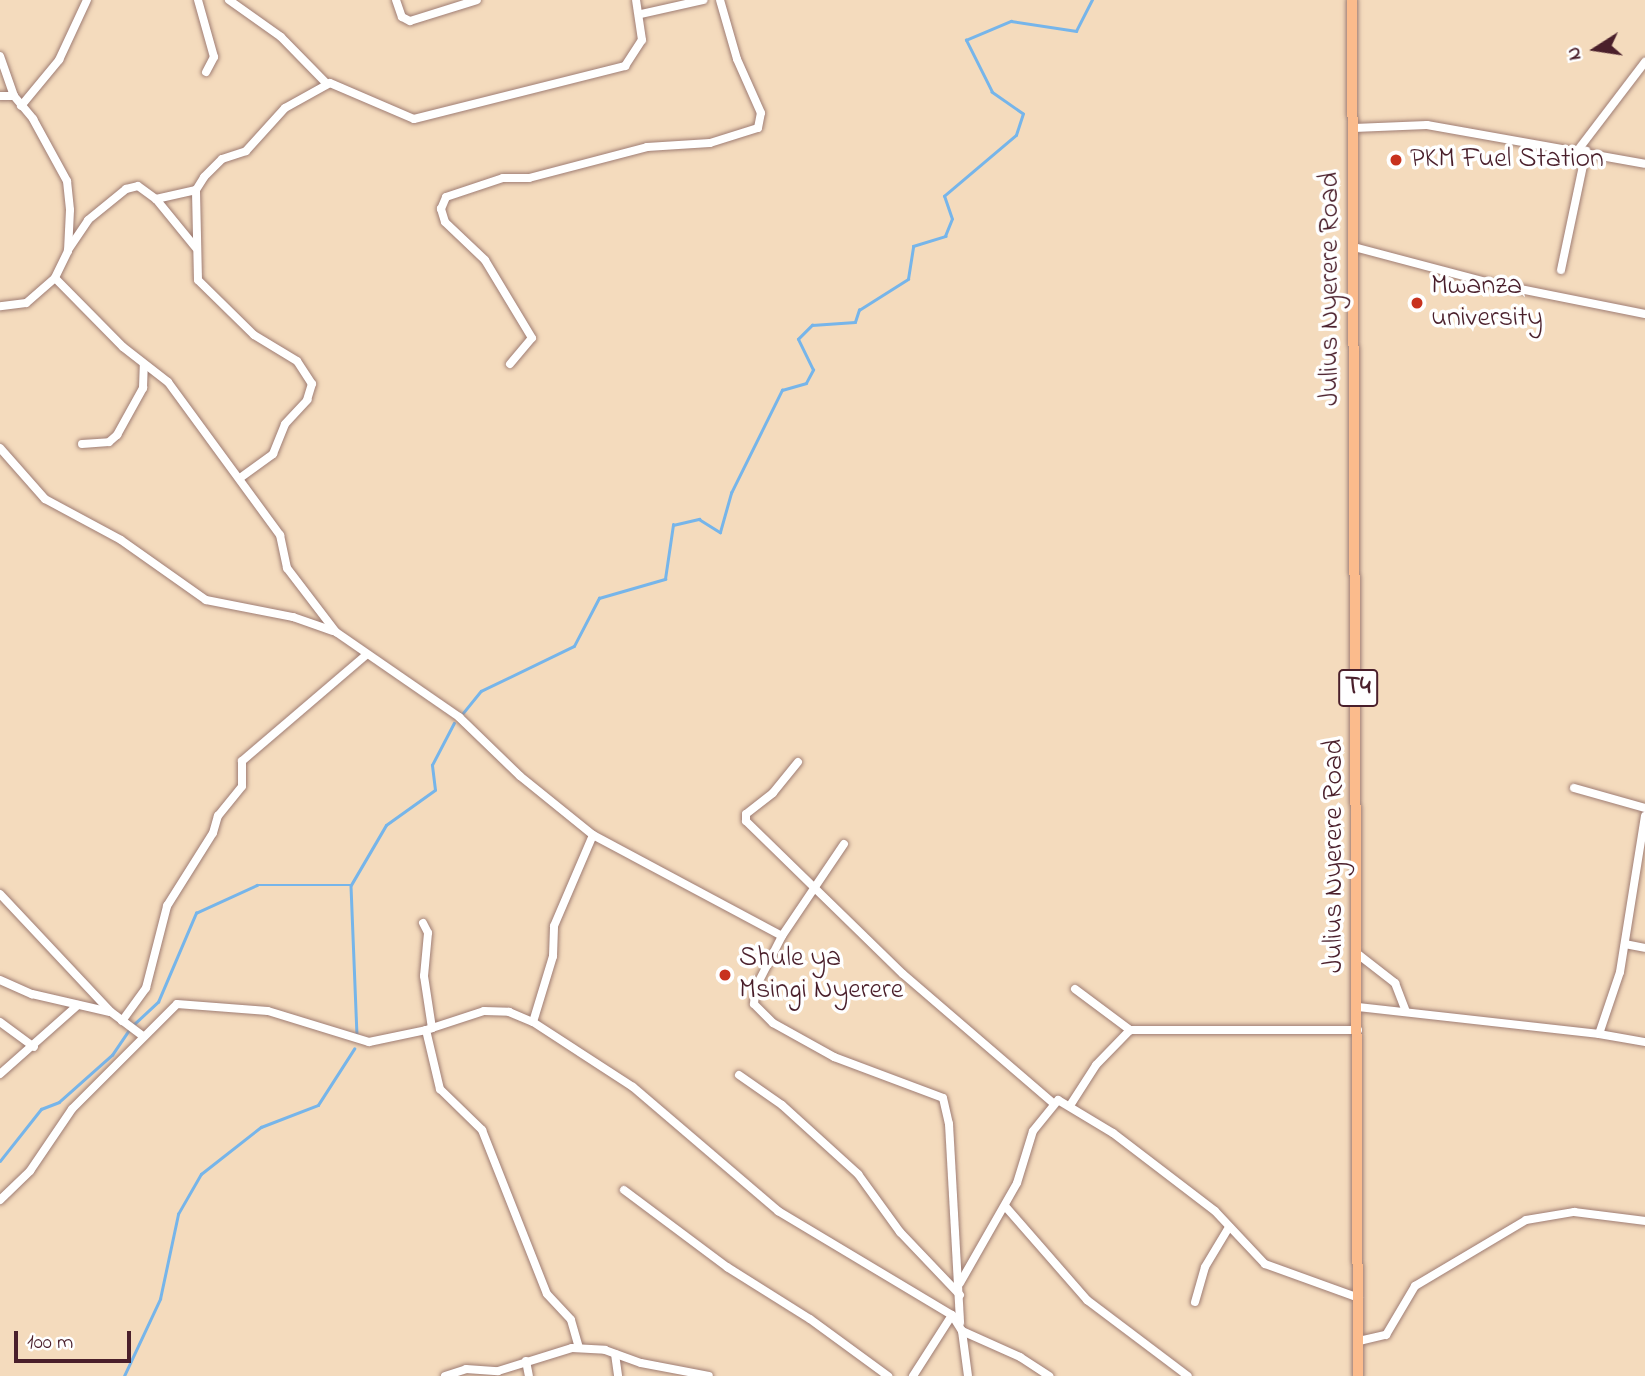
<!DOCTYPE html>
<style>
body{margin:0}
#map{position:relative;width:1645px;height:1376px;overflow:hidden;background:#f4dbbd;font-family:"Indie Flower",sans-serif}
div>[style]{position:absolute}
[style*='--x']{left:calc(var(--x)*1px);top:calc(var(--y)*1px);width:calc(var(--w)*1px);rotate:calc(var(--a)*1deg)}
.stream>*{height:2.5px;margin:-1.25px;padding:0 1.25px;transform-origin:1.25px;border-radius:1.25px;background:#76b5ea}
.roads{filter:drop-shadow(0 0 2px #9f7d74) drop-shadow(0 0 2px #9f7d74)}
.minor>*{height:8px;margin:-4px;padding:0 4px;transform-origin:4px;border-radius:4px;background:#fff}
.highway>*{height:10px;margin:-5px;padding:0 5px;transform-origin:5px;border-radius:5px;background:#fbbb8c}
.dots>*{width:19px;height:19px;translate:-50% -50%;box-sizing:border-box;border:4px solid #fff;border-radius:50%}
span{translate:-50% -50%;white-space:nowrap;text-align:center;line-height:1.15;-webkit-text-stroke:7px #fff;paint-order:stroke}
.shield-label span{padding:2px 5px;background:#fff;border:2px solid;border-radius:5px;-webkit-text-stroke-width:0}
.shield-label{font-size:26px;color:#4a1f2b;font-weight:700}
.poi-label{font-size:28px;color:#4a1f2b}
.left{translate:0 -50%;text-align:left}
.street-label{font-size:28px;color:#4a1f2b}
.north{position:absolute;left:1561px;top:14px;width:70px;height:70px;-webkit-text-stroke:5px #fff;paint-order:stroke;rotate:258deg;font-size:19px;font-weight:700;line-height:28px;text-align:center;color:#4a1f2b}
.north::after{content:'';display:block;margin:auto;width:24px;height:32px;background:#4a1f2b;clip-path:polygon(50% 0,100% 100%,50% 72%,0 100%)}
.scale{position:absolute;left:14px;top:1331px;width:117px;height:32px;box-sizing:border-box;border:4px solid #4a1f2b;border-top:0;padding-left:9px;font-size:21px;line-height:24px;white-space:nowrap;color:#4a1f2b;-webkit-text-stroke:5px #fff;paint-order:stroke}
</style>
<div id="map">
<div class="stream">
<i style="--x:463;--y:713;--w:28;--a:-51"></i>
<i style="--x:481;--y:691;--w:103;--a:-25.8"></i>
<i style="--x:574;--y:646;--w:54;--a:-62.5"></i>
<i style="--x:599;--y:598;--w:69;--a:-16.1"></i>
<i style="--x:665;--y:579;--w:55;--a:-81.6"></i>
<i style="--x:673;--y:525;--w:27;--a:-13"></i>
<i style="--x:699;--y:519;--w:25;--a:32"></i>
<i style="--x:720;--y:532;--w:41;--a:-74.2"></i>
<i style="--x:731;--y:493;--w:115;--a:-63.7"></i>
<i style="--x:782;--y:390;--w:25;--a:-16"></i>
<i style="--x:806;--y:383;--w:15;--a:-62"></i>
<i style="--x:813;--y:370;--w:34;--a:-116"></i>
<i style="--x:798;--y:339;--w:20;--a:-45"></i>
<i style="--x:812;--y:325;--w:43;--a:-4"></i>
<i style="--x:855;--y:322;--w:13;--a:-72"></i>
<i style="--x:859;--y:310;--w:58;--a:-32.3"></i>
<i style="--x:908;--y:279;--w:33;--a:-81"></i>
<i style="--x:913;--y:246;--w:34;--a:-17"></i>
<i style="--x:945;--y:236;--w:18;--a:-68"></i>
<i style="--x:952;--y:219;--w:24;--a:-109"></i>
<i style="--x:944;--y:196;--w:94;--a:-40.3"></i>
<i style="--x:1016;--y:135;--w:22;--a:-72"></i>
<i style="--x:1023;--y:114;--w:38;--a:-145"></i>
<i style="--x:992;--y:92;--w:58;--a:-116.6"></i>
<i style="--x:966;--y:40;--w:49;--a:-22.9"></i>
<i style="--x:1011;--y:21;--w:66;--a:8.7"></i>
<i style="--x:1076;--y:31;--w:35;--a:-63"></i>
<i style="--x:351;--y:886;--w:148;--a:87.7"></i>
<i style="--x:0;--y:1161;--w:66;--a:-51.7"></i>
<i style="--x:41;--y:1109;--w:19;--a:-21"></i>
<i style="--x:59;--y:1102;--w:71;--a:-41.6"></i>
<i style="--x:112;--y:1055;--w:34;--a:-56"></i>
<i style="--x:131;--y:1027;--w:37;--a:-43"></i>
<i style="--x:158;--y:1002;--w:97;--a:-66.9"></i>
<i style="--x:196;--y:913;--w:67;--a:-24.7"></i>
<i style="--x:257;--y:885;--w:94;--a:0"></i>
<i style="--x:351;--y:885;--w:69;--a:-59.7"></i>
<i style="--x:386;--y:825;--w:60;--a:-35.5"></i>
<i style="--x:435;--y:790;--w:25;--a:-97"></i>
<i style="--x:432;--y:765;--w:47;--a:-62.4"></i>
<i style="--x:124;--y:1376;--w:85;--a:-64.9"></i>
<i style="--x:160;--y:1299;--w:87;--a:-78"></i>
<i style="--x:178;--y:1214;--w:46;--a:-60.1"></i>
<i style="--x:201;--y:1174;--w:76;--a:-38.1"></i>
<i style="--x:261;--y:1127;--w:61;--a:-21.1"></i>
<i style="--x:318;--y:1105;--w:67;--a:-57.3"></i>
</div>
<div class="roads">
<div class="minor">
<i style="--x:198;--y:0;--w:59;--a:74.3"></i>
<i style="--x:214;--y:57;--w:17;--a:118"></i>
<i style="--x:229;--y:0;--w:64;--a:35.4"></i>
<i style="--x:281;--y:37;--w:66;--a:45.6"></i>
<i style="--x:396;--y:0;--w:18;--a:71"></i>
<i style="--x:402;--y:17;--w:9;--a:27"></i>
<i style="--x:410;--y:21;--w:70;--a:-17.4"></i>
<i style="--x:641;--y:14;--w:64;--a:-12.7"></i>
<i style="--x:0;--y:56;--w:42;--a:70.7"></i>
<i style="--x:14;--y:96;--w:30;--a:50"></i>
<i style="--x:33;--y:119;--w:71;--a:61.3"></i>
<i style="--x:67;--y:181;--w:29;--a:84"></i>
<i style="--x:70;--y:210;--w:41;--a:92.8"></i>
<i style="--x:68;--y:251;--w:30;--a:116"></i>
<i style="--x:55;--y:278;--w:38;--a:139"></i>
<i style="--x:26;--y:303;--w:26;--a:173"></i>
<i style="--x:0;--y:96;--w:14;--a:0"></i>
<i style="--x:21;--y:106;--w:60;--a:-50.4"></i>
<i style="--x:59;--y:60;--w:66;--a:-65"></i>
<i style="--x:1354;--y:128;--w:73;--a:-2.4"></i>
<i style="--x:1427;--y:125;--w:221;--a:10.1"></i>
<i style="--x:1578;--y:150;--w:111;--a:-52.7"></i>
<i style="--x:156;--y:199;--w:63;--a:50.8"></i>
<i style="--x:1354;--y:247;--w:141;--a:14.8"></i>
<i style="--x:1490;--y:283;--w:158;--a:11.3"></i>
<i style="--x:68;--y:250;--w:36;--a:-56"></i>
<i style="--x:88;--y:220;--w:49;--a:-39.2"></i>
<i style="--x:126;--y:189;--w:12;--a:-14"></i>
<i style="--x:138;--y:186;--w:22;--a:36"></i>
<i style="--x:156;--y:199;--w:41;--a:-12.7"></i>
<i style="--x:1561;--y:270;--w:122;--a:-78.1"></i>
<i style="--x:55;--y:278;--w:97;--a:45.4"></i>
<i style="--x:123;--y:347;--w:57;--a:37.9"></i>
<i style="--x:168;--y:382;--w:190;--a:53.8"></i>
<i style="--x:280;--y:535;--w:34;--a:78"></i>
<i style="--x:287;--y:568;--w:81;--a:52.6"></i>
<i style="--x:336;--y:632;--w:150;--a:34.6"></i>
<i style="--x:459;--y:717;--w:85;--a:44"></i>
<i style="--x:520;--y:776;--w:94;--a:38.9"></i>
<i style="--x:593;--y:835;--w:214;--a:28.1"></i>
<i style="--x:510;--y:364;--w:34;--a:-50"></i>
<i style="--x:532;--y:338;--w:91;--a:-121.1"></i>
<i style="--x:485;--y:260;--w:55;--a:-136.5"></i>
<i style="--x:445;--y:222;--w:14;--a:-107"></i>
<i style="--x:441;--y:209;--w:13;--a:-67"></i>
<i style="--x:446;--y:197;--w:60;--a:-18.4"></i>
<i style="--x:503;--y:178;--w:26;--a:0"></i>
<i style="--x:529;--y:178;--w:122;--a:-14.7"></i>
<i style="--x:647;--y:147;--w:63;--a:-3.6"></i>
<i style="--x:710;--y:143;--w:50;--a:-17.4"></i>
<i style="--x:758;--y:128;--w:15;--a:-79"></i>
<i style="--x:761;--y:113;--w:59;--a:-114"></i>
<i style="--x:737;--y:59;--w:61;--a:-106.1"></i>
<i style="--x:82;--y:444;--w:27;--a:-4"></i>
<i style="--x:109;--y:442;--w:11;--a:-41"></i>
<i style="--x:117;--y:435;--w:54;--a:-61"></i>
<i style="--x:143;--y:388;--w:23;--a:-88"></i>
<i style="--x:0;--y:448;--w:68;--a:48.6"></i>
<i style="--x:45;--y:499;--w:86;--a:28.3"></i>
<i style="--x:121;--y:540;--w:104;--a:35.2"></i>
<i style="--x:206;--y:600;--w:89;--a:11.1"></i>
<i style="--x:293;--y:617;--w:42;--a:19.3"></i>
<i style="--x:240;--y:478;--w:41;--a:-36"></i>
<i style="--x:273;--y:454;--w:32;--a:-68"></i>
<i style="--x:285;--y:424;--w:33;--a:-47"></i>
<i style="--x:307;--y:400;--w:17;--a:-73"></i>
<i style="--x:312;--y:384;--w:27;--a:-123"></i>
<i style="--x:297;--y:361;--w:50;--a:-148.8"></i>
<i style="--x:254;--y:335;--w:78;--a:-135.5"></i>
<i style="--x:198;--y:280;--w:90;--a:-91.3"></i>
<i style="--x:196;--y:190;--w:15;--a:-58"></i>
<i style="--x:204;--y:177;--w:25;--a:-45"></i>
<i style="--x:222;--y:159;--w:25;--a:-18"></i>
<i style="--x:246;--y:151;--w:58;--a:-47.8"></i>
<i style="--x:285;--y:108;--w:51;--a:-29.1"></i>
<i style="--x:330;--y:83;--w:91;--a:23.2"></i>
<i style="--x:414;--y:119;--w:218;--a:-14.1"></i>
<i style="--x:625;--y:66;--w:31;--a:-57"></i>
<i style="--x:642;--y:40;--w:40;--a:-98.5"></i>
<i style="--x:798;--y:762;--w:40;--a:129"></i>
<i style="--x:773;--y:793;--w:34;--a:142"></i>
<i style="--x:746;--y:814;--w:7;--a:90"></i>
<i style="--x:746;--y:821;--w:219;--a:44.3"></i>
<i style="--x:903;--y:974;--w:196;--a:40.7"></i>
<i style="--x:1574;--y:788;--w:74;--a:15.7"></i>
<i style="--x:844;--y:844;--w:111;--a:124"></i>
<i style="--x:782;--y:936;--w:57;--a:117"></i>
<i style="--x:756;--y:987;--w:17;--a:97"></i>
<i style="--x:754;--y:1004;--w:27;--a:45"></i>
<i style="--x:773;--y:1023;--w:70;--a:29.1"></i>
<i style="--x:834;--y:1057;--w:116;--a:20.6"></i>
<i style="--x:943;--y:1098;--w:27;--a:77"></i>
<i style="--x:949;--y:1124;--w:199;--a:86.8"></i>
<i style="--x:0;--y:894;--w:162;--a:46.8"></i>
<i style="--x:111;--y:1012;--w:39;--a:37"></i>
<i style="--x:423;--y:923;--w:11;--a:63"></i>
<i style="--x:428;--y:933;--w:43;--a:95.3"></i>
<i style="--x:424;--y:976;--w:53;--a:81.3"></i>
<i style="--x:1625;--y:944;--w:20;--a:11"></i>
<i style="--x:1359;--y:955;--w:46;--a:37.9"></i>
<i style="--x:1395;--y:983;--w:31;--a:69"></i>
<i style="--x:0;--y:980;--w:35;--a:24"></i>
<i style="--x:32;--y:994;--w:80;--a:13"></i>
<i style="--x:1075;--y:989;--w:69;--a:36.7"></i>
<i style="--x:1358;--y:1007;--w:243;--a:6.4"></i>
<i style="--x:1599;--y:1034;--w:65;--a:-71.3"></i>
<i style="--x:1620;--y:972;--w:158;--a:-80.9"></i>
<i style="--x:122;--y:1021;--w:41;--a:-54"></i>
<i style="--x:146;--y:988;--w:85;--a:-75.6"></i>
<i style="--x:167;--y:906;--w:86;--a:-57.8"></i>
<i style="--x:213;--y:833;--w:18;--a:-74"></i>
<i style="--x:218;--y:816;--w:38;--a:-51"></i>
<i style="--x:242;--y:786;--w:25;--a:-90"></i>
<i style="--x:242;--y:761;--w:163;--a:-40.5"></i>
<i style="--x:0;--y:1022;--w:42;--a:36.3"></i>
<i style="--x:533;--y:1022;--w:69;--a:-73.1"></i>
<i style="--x:553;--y:956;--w:30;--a:-88"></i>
<i style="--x:554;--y:926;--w:99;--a:-66.8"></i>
<i style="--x:426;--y:1030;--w:61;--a:76.7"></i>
<i style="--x:440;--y:1089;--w:59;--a:44.3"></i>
<i style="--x:482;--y:1130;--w:176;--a:68.4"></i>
<i style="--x:547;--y:1294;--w:35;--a:47"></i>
<i style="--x:571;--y:1320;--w:29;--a:74"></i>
<i style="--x:1599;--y:1034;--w:47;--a:9.9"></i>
<i style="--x:0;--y:1074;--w:104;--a:-41.5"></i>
<i style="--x:739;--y:1075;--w:52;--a:34.9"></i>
<i style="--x:782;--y:1105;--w:103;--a:42.2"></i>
<i style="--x:858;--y:1174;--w:72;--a:54.1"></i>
<i style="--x:900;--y:1232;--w:87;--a:46.4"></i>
<i style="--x:1071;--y:1104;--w:46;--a:-57.3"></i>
<i style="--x:1096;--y:1065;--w:49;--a:-45.8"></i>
<i style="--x:1130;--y:1030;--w:228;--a:0"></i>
<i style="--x:624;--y:1190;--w:129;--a:36.8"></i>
<i style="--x:727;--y:1267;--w:98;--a:32.1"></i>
<i style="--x:810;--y:1319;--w:97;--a:36.2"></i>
<i style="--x:0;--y:1200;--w:42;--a:-44"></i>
<i style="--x:30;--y:1171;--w:75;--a:-55.9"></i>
<i style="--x:72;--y:1109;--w:148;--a:-45"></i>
<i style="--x:177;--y:1004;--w:91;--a:4.4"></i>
<i style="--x:268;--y:1011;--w:106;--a:17.1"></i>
<i style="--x:369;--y:1042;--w:58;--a:-11.9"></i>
<i style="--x:426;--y:1030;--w:61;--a:-18.1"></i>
<i style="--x:484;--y:1011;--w:25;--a:2"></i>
<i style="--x:509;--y:1012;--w:26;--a:23"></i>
<i style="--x:533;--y:1022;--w:119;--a:33"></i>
<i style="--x:633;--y:1087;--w:191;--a:40.5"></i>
<i style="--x:778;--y:1211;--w:203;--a:30.9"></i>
<i style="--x:952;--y:1315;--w:19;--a:58"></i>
<i style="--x:962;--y:1331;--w:45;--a:82.4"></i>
<i style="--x:1005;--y:1206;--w:125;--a:48.9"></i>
<i style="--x:1087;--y:1300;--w:126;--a:37"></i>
<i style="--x:960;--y:1283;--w:115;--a:-60.3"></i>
<i style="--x:1017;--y:1183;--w:54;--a:-72.9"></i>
<i style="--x:1033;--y:1131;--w:40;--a:-51"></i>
<i style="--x:1058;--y:1100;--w:64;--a:31"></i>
<i style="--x:1113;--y:1133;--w:128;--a:37.4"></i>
<i style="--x:1215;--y:1211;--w:73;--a:46.7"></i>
<i style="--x:1265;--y:1264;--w:100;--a:19.9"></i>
<i style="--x:1195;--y:1302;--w:36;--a:-74"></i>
<i style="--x:1205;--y:1267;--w:47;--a:-59"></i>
<i style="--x:962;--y:1331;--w:64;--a:24.1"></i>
<i style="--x:1020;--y:1357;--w:35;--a:33"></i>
<i style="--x:1359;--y:1341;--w:28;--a:-13"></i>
<i style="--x:1386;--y:1335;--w:57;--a:-59.4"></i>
<i style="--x:1415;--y:1286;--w:129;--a:-30.7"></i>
<i style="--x:1526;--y:1220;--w:49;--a:-9.5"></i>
<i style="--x:1574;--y:1212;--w:72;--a:7.2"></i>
<i style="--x:615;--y:1354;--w:22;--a:82"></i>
<i style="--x:526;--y:1361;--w:15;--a:79"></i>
<i style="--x:445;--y:1376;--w:22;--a:-18"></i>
<i style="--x:466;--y:1369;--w:32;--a:4"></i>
<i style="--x:498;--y:1371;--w:77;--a:-17.3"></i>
<i style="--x:572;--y:1348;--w:33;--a:3"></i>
<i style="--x:605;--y:1350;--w:38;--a:20"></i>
<i style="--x:641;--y:1363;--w:69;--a:10.8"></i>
<i style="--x:913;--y:1376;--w:72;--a:-57.4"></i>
</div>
<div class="highway">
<i style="--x:1352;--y:0;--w:1376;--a:89.75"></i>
</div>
</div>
<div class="dots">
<i style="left:1396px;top:160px;background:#c8321e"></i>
<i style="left:1417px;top:303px;background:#c8321e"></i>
<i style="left:725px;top:975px;background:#c8321e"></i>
</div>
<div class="shield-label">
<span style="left:1358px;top:688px">T4</span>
</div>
<div class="poi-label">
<span class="left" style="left:1410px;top:160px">PKM Fuel Station</span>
<span class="left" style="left:1431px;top:303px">Mwanza<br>university</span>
<span class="left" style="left:739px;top:975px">Shule ya<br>Msingi Nyerere</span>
</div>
<div class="street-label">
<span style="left:1331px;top:289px;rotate:-90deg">Julius Nyerere Road</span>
<span style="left:1335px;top:856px;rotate:-90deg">Julius Nyerere Road</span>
</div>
<div class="north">N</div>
<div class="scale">100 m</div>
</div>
